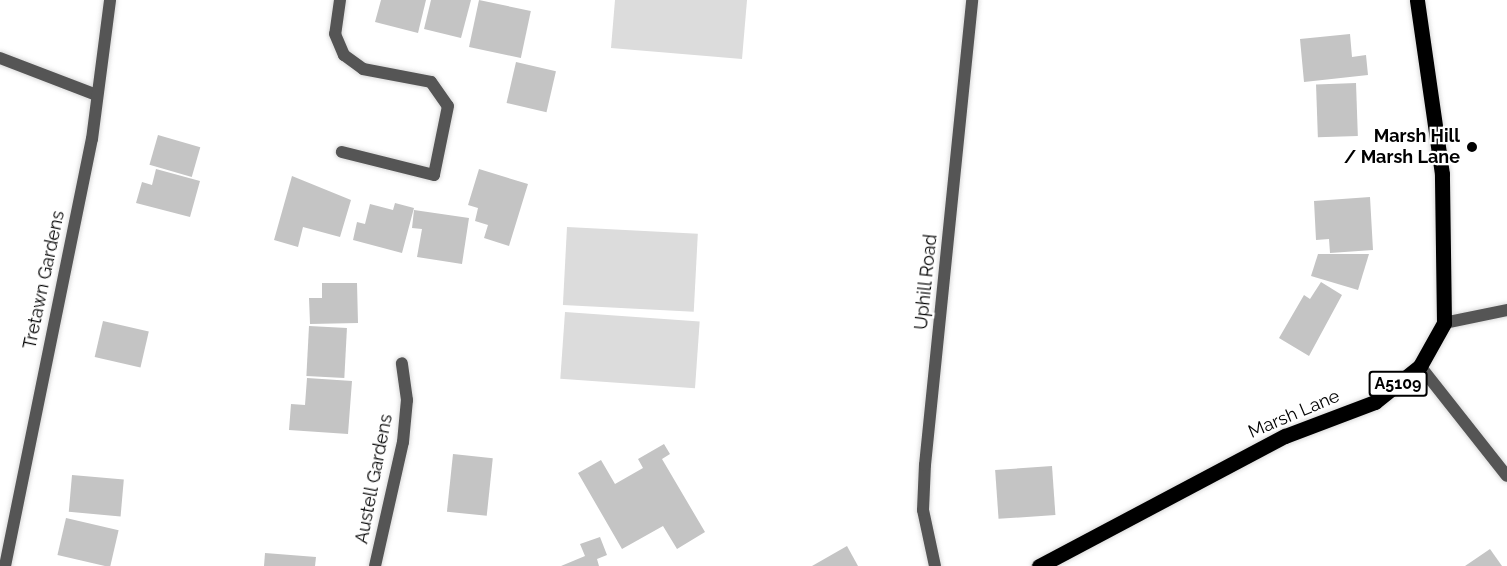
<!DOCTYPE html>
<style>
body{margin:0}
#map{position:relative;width:1507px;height:566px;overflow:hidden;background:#fff;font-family:Raleway,sans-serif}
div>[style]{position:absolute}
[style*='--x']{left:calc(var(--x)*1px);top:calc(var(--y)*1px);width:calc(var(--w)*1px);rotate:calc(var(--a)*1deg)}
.green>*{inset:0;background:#dcdcdc;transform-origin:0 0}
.building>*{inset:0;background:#c4c4c4;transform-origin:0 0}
.roads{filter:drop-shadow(0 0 2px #dbdbdb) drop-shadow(0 0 2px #dbdbdb)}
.minor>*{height:12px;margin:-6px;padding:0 6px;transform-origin:6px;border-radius:6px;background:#555}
.primary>*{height:15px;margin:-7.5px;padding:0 7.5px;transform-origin:7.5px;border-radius:7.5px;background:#000}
.dots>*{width:16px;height:16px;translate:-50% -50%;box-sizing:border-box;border:3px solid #fff;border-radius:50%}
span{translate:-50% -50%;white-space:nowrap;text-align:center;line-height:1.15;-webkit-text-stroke:4.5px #fff;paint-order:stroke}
.shield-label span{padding:2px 4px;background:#fff;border:2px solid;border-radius:4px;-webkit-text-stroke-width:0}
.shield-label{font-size:16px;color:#000;font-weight:700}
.poi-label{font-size:18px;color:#000;font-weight:700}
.right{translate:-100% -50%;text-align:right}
.street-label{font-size:18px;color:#000}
</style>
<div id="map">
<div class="green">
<i style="clip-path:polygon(615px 0,747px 0,742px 59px,611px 48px)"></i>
<i style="left:567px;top:227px;width:131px;height:78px;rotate:3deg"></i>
<i style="left:565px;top:312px;width:135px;height:67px;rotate:4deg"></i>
</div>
<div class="building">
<i style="clip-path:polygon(381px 0,426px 0,418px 33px,375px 22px)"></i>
<i style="clip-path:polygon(431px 0,471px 0,461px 38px,424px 29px)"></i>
<i style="left:479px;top:0;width:53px;height:48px;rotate:12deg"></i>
<i style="clip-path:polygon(1350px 34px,1352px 57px,1366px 55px,1368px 75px,1304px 82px,1300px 39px)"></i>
<i style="left:516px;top:62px;width:41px;height:42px;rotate:13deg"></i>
<i style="left:1356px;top:83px;width:53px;height:40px;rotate:88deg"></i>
<i style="left:158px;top:135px;width:44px;height:31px;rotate:16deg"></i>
<i style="clip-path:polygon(156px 169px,200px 181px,190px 217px,136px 203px,142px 182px,152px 185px)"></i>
<i style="clip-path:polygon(479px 169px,528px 184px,509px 246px,484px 238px,488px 225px,475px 221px,478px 208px,468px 205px)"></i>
<i style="clip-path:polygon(292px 176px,351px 200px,340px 237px,303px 227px,298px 247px,274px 240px)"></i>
<i style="clip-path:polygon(1370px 197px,1373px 250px,1330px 253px,1329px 239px,1316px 240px,1314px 201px)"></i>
<i style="clip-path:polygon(395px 203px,414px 208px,402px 253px,353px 240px,357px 222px,365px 224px,370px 204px,393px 210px)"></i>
<i style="clip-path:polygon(414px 210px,469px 218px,462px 264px,417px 257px,422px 229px,412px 228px)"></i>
<i style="clip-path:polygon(1318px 254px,1369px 254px,1358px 290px,1311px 276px)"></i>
<i style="clip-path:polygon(1321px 282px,1342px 295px,1309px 356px,1279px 338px,1304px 295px,1310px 299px)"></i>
<i style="clip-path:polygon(322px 283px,357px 283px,358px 323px,310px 324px,309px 298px,322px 298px)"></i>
<i style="left:103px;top:321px;width:47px;height:37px;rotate:13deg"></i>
<i style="left:309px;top:326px;width:38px;height:50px;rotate:3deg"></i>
<i style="clip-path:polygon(307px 378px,352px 381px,348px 434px,289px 430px,291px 404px,305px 405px)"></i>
<i style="clip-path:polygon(664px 444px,670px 454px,662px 459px,705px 532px,677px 549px,663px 526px,622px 549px,578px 473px,601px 460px,615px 484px,643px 468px,638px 459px)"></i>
<i style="left:453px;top:454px;width:40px;height:58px;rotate:6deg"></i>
<i style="left:1052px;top:466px;width:49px;height:57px;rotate:86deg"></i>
<i style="left:72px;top:475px;width:52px;height:37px;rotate:5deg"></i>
<i style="left:66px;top:518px;width:54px;height:38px;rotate:13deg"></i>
<i style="clip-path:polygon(600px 537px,607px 555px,597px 559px,599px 566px,561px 566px,585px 556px,580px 544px)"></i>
<i style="clip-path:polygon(847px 546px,858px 566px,812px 566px)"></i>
<i style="clip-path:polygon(1490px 549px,1502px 566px,1465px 566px)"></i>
<i style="clip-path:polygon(265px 553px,316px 557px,315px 566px,264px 566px)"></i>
</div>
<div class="roads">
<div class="minor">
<i style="--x:340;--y:0;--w:34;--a:98"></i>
<i style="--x:335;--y:34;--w:23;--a:67"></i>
<i style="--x:344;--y:55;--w:24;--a:36"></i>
<i style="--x:363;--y:69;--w:69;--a:10.8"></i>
<i style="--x:431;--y:82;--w:29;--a:55"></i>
<i style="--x:448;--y:106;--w:70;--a:101.5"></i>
<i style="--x:434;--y:175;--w:95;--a:-166"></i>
<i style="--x:0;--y:58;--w:101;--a:21"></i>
<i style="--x:1444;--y:323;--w:64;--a:-11.7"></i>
<i style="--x:1420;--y:366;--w:140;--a:51.7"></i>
<i style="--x:5;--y:566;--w:436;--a:-78.5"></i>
<i style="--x:92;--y:139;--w:140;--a:-82.6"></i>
<i style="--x:375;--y:566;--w:127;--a:-77.3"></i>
<i style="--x:403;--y:442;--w:42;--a:-84.6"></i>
<i style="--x:407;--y:400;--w:37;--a:-98"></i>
<i style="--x:935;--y:566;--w:57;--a:-102.1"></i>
<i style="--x:923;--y:510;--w:45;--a:-87.5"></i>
<i style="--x:925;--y:465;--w:467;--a:-84.2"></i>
</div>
<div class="primary">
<i style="--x:1039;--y:566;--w:278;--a:-27.9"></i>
<i style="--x:1285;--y:436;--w:96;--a:-20.7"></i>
<i style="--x:1375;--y:402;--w:58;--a:-38.7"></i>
<i style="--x:1420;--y:366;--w:49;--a:-60.8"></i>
<i style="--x:1444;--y:323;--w:149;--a:-90.8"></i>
<i style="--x:1442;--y:174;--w:176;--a:-98.2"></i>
</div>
</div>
<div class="dots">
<i style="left:1472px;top:147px;background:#000"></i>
</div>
<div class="shield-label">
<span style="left:1398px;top:384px">A5109</span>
</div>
<div class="poi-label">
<span class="right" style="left:1460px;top:147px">Marsh Hill<br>/ Marsh Lane</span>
</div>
<div class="street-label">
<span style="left:44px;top:280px;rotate:-78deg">Tretawn Gardens</span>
<span style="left:926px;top:282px;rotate:-84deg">Uphill Road</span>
<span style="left:1294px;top:414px;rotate:-23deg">Marsh Lane</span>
<span style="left:374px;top:479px;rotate:-79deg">Austell Gardens</span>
</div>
</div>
